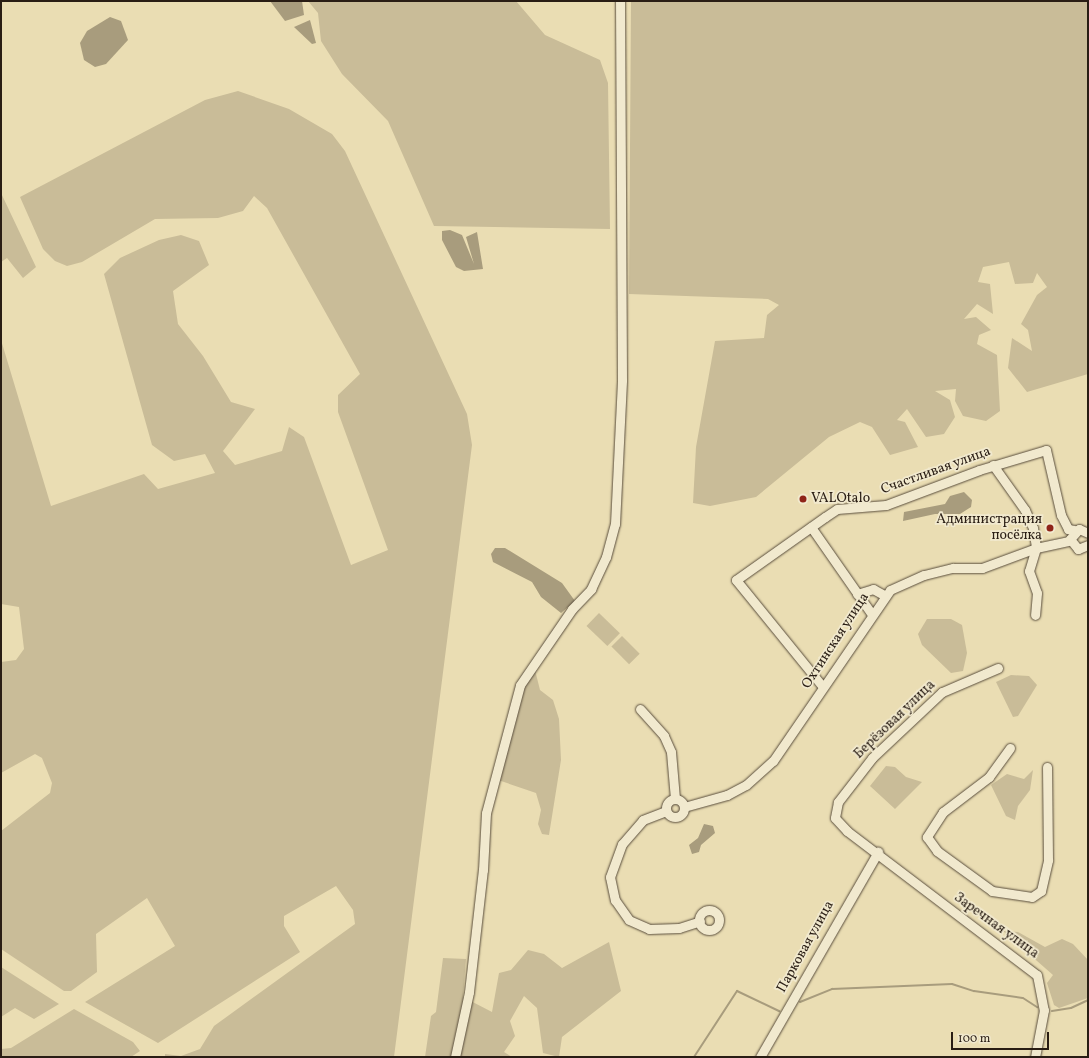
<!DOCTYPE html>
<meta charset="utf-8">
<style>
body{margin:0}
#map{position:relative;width:1089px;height:1058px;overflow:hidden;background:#eaddb3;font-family:Vollkorn,serif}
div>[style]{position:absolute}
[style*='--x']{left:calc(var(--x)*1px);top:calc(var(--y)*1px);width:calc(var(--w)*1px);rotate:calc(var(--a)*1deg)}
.green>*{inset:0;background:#c9bc98;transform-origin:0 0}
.water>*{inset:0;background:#a89c7d}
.stream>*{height:2px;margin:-1px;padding:0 1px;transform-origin:1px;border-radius:1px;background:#a89c7d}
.roads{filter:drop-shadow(0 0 1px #594d3c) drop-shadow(0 0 1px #594d3c)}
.minor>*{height:9px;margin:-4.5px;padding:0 4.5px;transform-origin:4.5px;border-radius:4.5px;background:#f1e9ce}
.minor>.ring{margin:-4.5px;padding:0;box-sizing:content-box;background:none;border:9px solid #f1e9ce;border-radius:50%}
.dots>*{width:11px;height:11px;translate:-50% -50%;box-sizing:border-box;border:2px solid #f1e9ce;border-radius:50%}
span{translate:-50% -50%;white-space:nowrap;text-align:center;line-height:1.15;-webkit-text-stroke:3.5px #f1e9ce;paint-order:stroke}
.street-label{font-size:14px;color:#291d14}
.poi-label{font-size:14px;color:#291d14}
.left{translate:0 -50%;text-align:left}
.right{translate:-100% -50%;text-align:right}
.frame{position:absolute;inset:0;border:2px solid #291d14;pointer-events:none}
.scale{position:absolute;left:951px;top:1032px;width:98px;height:18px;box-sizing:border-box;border:2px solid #291d14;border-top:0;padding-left:5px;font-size:12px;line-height:14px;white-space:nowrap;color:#291d14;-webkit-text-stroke:3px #f1e9ce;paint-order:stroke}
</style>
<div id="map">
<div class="green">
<i style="clip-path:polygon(308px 1px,516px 1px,545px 35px,600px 60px,608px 83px,610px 229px,434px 226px,388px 121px,342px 74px,321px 41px,318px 13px)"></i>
<i style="clip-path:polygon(631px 1px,1088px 1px,1088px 374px,1027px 392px,1008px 368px,1012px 338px,1032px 351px,1028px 330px,1021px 324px,1037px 295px,1047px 287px,1037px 273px,1033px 283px,1015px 284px,1009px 262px,983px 267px,978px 282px,990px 284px,993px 314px,977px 304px,964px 319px,976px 317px,991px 330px,979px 335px,977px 344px,997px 355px,1000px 411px,986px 421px,963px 416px,955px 401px,956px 389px,935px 391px,950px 400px,955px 417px,944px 434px,926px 437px,907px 409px,897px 420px,905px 422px,918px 447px,890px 455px,872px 427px,860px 422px,829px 437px,756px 497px,710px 506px,693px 503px,696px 447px,715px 341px,764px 338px,767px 315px,779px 305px,768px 299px,629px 294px)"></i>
<i style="clip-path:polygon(238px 91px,289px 109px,332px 134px,345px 151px,467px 414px,472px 445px,394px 1057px,165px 1057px,165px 1054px,181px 1056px,200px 1049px,214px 1026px,355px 924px,353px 910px,336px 886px,284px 916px,284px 926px,300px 952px,158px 1043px,85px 1002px,175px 946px,147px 898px,96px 934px,97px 972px,71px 991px,64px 991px,1px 949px,1px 831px,50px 793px,52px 783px,42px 758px,35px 754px,1px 773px,1px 662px,16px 660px,24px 649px,19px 607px,1px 604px,1px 340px,51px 506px,144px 474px,158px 489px,215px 473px,205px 454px,174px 461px,152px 445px,104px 274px,120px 258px,159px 240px,181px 235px,199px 241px,209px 265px,173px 291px,178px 324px,203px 356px,231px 402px,255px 409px,223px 451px,235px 465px,282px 451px,289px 427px,304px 437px,351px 565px,388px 550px,338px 412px,338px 395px,360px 374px,267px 208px,254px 196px,243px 211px,218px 218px,155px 219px,82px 262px,67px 266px,55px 261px,43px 249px,20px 197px,205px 100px)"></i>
<i style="clip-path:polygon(1px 193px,36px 267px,23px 278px,7px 258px,1px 262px)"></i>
<i style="left:599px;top:613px;width:29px;height:18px;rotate:44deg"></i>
<i style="clip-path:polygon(927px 619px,951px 619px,962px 625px,967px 653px,963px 671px,951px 673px,922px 645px,918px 634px)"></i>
<i style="left:622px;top:636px;width:25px;height:15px;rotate:45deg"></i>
<i style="clip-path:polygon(535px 670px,540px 690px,553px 700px,559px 719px,561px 760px,549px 835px,542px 834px,538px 824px,541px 810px,536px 793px,498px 780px,523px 685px)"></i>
<i style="clip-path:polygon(1011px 675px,1029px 676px,1037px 685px,1018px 716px,1013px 717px,996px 682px)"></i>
<i style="clip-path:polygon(886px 766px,895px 767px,906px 777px,922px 782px,895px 809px,870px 786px)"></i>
<i style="clip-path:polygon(1033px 770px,1030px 790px,1018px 806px,1015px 820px,1006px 816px,991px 785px,1007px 774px,1024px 779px)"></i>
<i style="clip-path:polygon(1003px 931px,1018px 932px,1045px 947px,1062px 939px,1073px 944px,1088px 960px,1088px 998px,1059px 1008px,1054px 1005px,1047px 983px,1053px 975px)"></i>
<i style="clip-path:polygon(609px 942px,621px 991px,562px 1037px,559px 1057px,543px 1053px,537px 1008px,524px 996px,510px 1021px,515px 1036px,504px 1052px,512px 1057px,425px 1057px,431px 1016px,436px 1012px,443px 958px,466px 959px,463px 997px,492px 1012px,499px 973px,511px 970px,528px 950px,544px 954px,562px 968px)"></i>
<i style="clip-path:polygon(1px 967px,59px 1004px,34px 1019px,15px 1008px,1px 1017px)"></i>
<i style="clip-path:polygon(74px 1009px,133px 1042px,140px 1051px,131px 1057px,1px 1057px,1px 1049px,11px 1048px)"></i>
</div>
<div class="water">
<i style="clip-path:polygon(270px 1px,302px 1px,304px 15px,285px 21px)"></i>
<i style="clip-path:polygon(110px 17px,121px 21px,128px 40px,106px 64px,95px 67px,84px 60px,80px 43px,87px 31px)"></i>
<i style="clip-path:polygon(310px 20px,316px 43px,312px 44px,294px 27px)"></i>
<i style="clip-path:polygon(450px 230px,462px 235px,474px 264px,466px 237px,477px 232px,483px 269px,464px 271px,456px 267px,442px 240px,442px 231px)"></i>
<i style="clip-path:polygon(964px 492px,972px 500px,971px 507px,960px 514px,935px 514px,903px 521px,904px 512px,945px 504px,950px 496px)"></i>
<i style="clip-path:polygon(495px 548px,505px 548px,562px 583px,575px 601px,561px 613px,541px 597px,532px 582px,493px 562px,491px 554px)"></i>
<i style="clip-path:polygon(704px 824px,713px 826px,715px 833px,701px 845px,699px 852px,692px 854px,689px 845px,698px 838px)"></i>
</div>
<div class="stream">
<i style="--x:800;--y:1002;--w:35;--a:-22"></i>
<i style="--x:832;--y:989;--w:120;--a:-2.4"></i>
<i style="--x:952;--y:984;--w:23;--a:18"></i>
<i style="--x:974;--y:991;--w:49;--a:8.1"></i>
<i style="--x:1023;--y:998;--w:17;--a:33"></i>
<i style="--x:1052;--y:1011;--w:19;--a:-9"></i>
<i style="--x:1071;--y:1008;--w:19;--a:-25"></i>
<i style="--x:694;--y:1057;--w:79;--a:-56.9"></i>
<i style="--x:737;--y:991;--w:47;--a:25.5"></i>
</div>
<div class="roads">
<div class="minor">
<i style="--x:993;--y:465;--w:55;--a:54.6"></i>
<i style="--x:1025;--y:510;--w:20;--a:66"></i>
<i style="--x:1033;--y:528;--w:20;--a:81"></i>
<i style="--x:1036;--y:548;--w:24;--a:107"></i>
<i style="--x:1029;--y:571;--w:23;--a:70"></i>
<i style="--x:1037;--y:593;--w:22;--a:95"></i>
<i style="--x:811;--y:527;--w:105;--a:55.1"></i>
<i style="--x:1088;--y:533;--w:10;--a:-156"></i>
<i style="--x:1079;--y:529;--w:13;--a:132"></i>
<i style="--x:1070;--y:539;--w:13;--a:51"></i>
<i style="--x:1078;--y:549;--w:11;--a:-22"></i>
<i style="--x:857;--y:594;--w:17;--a:-17"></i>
<i style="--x:873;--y:589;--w:13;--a:29"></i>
<i style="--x:998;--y:668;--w:61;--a:156.8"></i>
<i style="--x:942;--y:692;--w:96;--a:136.7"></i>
<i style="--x:872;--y:758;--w:56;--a:127.7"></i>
<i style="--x:838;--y:802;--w:16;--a:101"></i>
<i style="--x:835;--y:818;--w:18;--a:47"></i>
<i style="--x:847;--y:831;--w:238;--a:37.2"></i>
<i style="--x:1037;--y:975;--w:36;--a:79"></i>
<i style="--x:1044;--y:1010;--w:48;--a:100.8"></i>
<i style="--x:823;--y:687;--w:138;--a:-129.1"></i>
<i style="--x:736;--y:580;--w:109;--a:-35.3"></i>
<i style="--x:825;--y:517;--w:14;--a:-34"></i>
<i style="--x:837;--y:509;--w:49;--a:-4.7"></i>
<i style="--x:886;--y:505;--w:99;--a:-20.6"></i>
<i style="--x:979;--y:470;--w:70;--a:-16.6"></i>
<i style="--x:1046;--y:450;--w:67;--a:77"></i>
<i style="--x:1061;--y:515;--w:16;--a:63"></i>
<i style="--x:1068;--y:529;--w:6;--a:9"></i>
<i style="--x:640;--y:709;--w:36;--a:48"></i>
<i style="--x:664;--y:736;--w:17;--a:66"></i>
<i style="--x:671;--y:752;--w:47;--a:85.1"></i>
<i style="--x:1010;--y:748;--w:36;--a:126"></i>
<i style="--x:989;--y:777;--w:58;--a:142.7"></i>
<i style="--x:943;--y:812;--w:30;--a:123"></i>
<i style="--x:927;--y:837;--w:17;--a:54"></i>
<i style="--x:937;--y:851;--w:68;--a:36"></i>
<i style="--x:992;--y:891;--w:40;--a:8.5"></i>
<i style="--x:1032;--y:897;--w:11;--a:-34"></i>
<i style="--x:1041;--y:891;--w:32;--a:-77"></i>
<i style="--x:1048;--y:860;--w:93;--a:-90.6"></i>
<i class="ring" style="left:666px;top:799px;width:9px;height:9px"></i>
<i style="--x:684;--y:807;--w:45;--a:-15.6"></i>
<i style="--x:727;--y:795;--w:21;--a:-28"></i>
<i style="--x:746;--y:785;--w:36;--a:-42"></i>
<i style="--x:773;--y:761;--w:207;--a:-55.6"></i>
<i style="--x:890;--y:590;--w:37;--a:-24"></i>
<i style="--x:924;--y:575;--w:30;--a:-14"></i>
<i style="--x:953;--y:568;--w:29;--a:0"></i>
<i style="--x:982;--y:568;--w:58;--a:-20.3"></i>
<i style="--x:1036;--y:548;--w:35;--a:-12"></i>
<i style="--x:666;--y:811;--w:25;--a:159"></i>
<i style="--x:643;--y:820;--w:32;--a:131"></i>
<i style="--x:622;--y:844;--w:35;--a:110"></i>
<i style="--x:610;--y:877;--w:24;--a:78"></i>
<i style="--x:615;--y:900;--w:24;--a:55"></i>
<i style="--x:629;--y:920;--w:22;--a:24"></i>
<i style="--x:649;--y:929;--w:30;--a:-2"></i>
<i style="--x:679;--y:928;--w:22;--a:-18"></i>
<i class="ring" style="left:699px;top:910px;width:11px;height:11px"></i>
<i style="--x:455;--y:1057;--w:66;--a:-77.8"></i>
<i style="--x:469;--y:992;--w:123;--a:-83.5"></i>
<i style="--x:483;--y:870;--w:57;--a:-87"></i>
<i style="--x:486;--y:813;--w:132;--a:-75.1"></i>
<i style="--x:520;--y:685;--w:92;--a:-55.6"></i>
<i style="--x:572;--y:609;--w:28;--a:-46"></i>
<i style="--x:591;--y:589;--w:35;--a:-65"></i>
<i style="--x:606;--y:557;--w:34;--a:-75"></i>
<i style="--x:615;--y:524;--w:144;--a:-87.2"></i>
<i style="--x:622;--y:380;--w:379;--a:-90.3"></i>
<i style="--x:760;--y:1057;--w:237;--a:-60.1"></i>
</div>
</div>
<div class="dots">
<i style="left:803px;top:499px;background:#8f2418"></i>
<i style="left:1050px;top:528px;background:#8f2418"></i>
</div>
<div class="street-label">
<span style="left:936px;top:471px;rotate:-20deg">Счастливая улица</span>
<span style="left:836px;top:641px;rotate:-57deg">Охтинская улица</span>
<span style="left:895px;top:720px;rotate:-44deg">Берёзовая улица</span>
<span style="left:996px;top:926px;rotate:36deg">Заречная улица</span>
<span style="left:806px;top:947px;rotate:-61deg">Парковая улица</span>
</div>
<div class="poi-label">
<span class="left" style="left:811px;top:499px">VALOtalo</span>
<span class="right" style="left:1042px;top:528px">Администрация<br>посёлка</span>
</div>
<div class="frame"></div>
<div class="scale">100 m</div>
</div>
